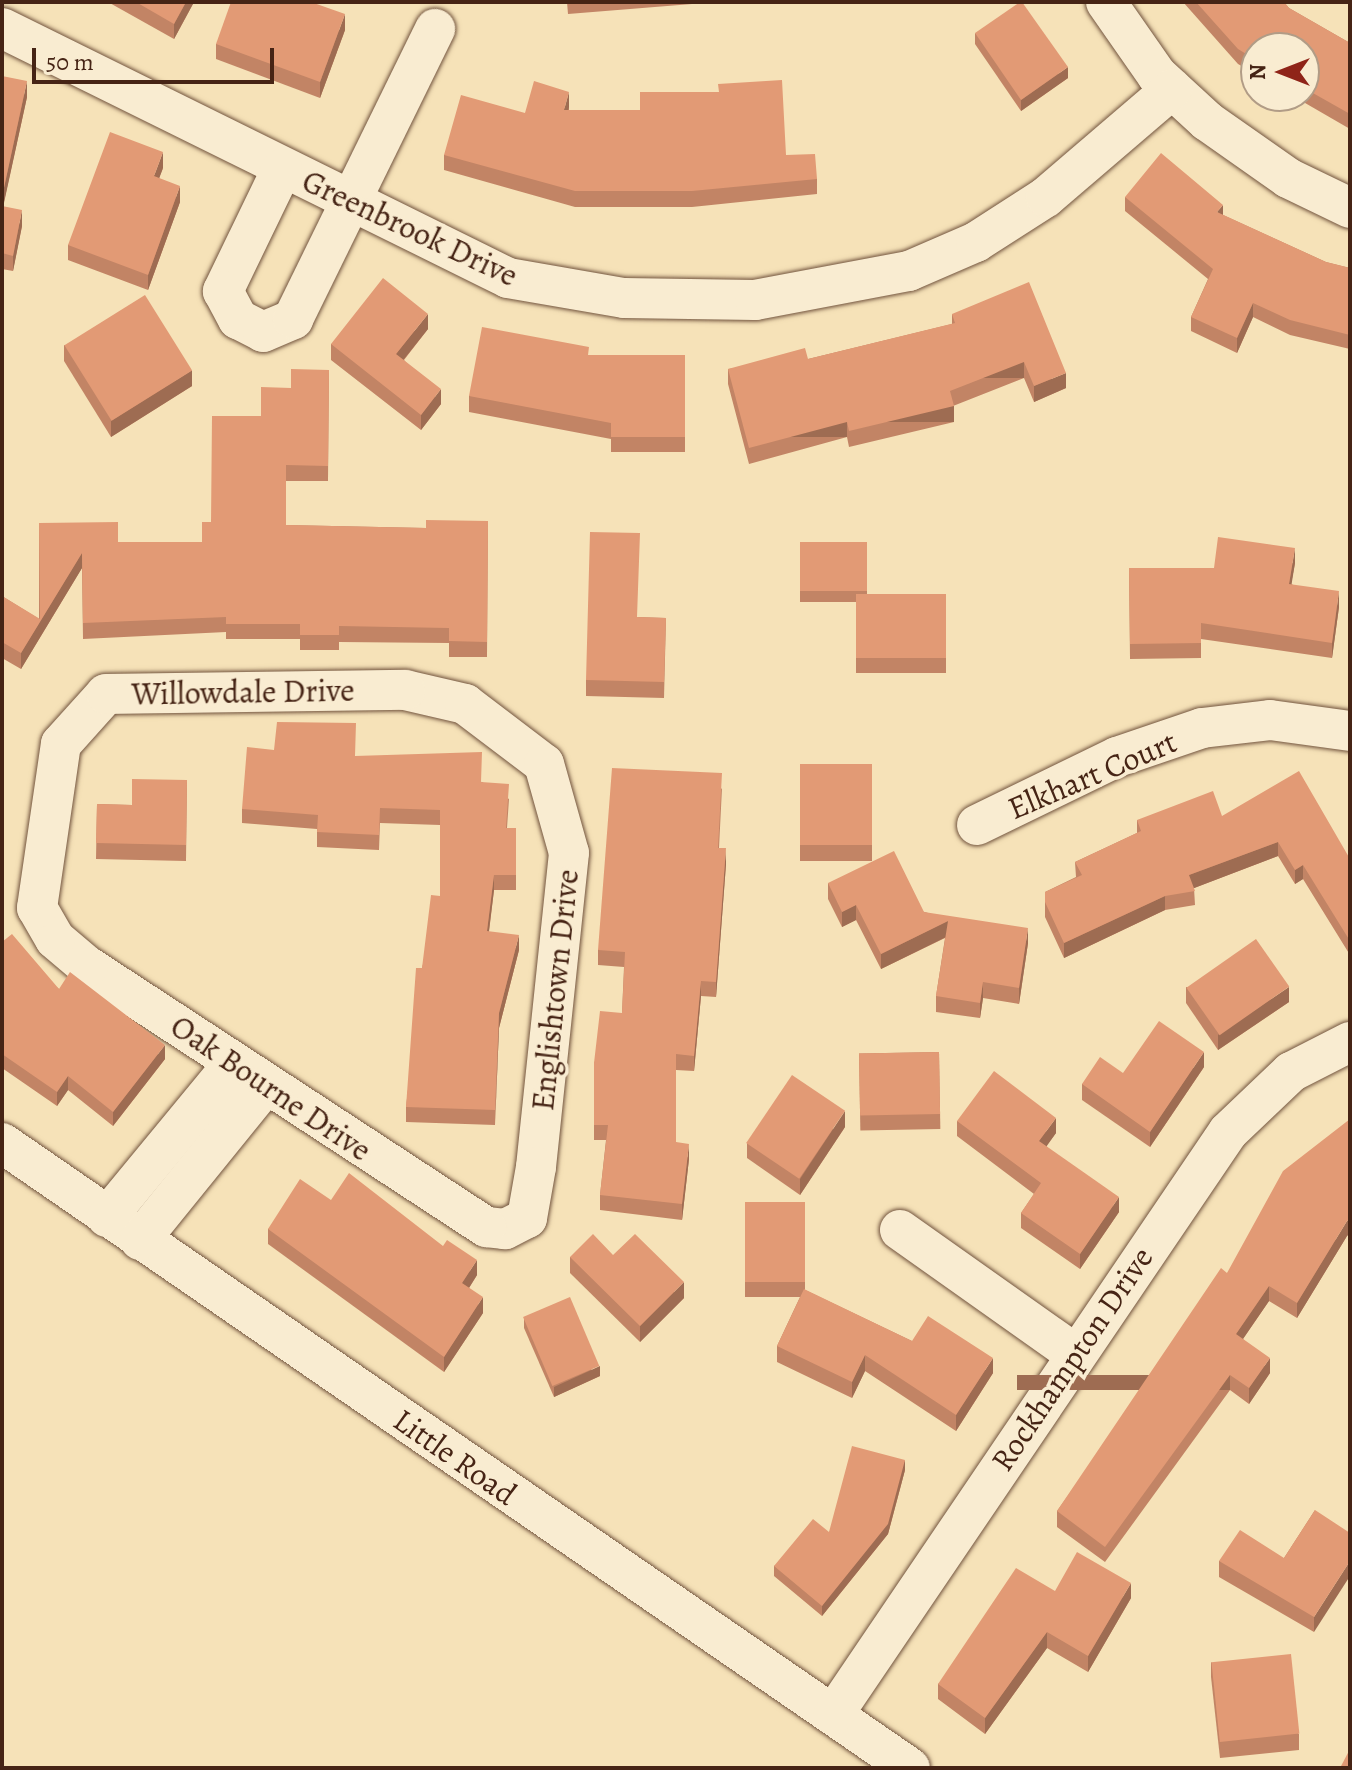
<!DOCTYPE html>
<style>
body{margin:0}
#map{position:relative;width:1352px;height:1770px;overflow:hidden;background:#f6e2b8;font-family:Alegreya,serif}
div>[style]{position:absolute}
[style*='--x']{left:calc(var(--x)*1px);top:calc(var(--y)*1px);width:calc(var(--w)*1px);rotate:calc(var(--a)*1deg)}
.roads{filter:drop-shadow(0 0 2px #72543e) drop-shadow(0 0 2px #72543e)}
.minor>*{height:40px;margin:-20px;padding:0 20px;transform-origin:20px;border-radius:20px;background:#f9ecd1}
.wall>*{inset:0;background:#c28465;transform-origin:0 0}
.shaded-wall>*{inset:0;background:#9e6c52;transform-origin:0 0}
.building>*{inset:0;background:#e29a75;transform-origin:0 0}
span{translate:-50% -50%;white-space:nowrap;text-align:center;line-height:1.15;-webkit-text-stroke:7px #f9ecd1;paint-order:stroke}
.street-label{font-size:32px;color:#462415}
.frame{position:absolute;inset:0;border:4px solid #462415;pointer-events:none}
.north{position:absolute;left:1240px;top:32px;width:80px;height:80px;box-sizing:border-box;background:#f9ecd1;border:2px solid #b19c86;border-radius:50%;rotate:270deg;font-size:22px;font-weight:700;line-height:32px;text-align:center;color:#462415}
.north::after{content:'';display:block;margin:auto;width:28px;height:36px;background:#8f2418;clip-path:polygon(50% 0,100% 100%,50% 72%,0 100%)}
.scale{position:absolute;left:32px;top:48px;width:242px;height:36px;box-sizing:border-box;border:4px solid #462415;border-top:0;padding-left:10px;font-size:24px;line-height:28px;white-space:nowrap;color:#462415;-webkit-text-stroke:6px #f9ecd1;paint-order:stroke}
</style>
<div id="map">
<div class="roads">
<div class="minor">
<i style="--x:1106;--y:2;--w:89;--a:55.1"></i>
<i style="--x:1157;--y:75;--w:68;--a:42.6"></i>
<i style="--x:1207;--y:121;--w:99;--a:35.1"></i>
<i style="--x:1288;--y:178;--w:69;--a:25.8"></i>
<i style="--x:2;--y:28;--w:564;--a:26.29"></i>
<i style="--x:508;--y:278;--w:118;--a:9.8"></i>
<i style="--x:624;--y:298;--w:131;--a:0.9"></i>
<i style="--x:755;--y:300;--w:157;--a:-10.7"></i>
<i style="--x:909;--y:271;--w:73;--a:-23.4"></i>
<i style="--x:976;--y:242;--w:83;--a:-32.7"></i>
<i style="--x:1046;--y:197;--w:166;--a:-40.6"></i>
<i style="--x:282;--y:169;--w:136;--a:115.8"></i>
<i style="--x:223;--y:291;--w:32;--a:62"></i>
<i style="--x:238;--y:319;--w:28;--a:27"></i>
<i style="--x:263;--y:332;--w:33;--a:-23"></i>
<i style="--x:293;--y:319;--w:323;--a:-63.9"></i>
<i style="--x:405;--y:690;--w:62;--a:13.1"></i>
<i style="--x:465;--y:704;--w:99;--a:37.2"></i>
<i style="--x:544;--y:764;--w:92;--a:74.3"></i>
<i style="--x:569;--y:853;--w:316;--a:96"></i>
<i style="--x:536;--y:1167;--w:52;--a:100"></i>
<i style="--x:527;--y:1218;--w:25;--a:153"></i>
<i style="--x:505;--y:1229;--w:19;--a:-174"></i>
<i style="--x:486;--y:1227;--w:475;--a:-146.8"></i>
<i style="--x:88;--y:967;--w:43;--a:-139.7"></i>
<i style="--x:55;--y:939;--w:36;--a:-120"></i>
<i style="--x:37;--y:908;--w:166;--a:-81.7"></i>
<i style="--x:61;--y:744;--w:67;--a:-48"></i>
<i style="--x:106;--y:694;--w:299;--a:-0.8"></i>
<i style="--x:977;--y:825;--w:156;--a:-25.9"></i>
<i style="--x:1117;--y:757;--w:90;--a:-18.8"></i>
<i style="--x:1202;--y:728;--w:68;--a:-6.7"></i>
<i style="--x:1270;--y:720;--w:81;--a:7.8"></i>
<i style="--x:2;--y:1143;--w:1102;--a:34.54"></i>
<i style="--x:107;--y:1217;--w:200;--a:-50.5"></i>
<i style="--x:900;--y:1230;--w:214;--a:35.3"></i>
<i style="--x:140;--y:1240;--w:197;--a:-51"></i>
<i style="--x:833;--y:1715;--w:704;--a:-55.88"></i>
<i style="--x:1228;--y:1132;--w:87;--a:-43.6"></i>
<i style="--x:1291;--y:1072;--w:66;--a:-27"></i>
</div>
</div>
<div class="wall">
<i style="clip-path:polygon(108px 2px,194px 2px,174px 39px)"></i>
<i style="clip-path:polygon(567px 2px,692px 2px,692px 4px,568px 14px)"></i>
<i style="clip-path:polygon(1183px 2px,1284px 2px,1289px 8px,1350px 43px,1350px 129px,1293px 96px,1304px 96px,1304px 48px,1256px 48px,1256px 74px,1238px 64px)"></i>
<i style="clip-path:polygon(345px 30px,320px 98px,216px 59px,216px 44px)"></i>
<i style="clip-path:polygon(975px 33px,1068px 78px,1021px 111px,975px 44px)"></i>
<i style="clip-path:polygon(2px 76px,27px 97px,3px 206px,22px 226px,13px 271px,2px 269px)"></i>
<i style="clip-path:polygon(569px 107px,569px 110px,786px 155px,817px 179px,817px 194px,692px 207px,575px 207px,444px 170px,444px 155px,525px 113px)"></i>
<i style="clip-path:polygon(163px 168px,159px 178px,180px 202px,148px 290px,68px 260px,68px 245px)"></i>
<i style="clip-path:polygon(1125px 197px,1223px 215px,1326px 262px,1350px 268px,1350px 349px,1290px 335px,1253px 317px,1237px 353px,1191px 331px,1191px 317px,1208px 279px,1125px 211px)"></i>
<i style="clip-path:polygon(952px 314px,1066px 388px,1034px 402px,1024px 378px,953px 406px,954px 422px,849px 447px,847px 437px,749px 464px,728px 384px,728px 369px,808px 359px,952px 324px)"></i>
<i style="clip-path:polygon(428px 329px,404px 360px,441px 404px,421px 430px,331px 360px,331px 344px)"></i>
<i style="clip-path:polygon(64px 345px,192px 386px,111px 437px,64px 361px)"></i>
<i style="clip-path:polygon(589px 355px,685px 355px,685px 452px,611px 452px,611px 439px,469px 412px,469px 396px)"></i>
<i style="clip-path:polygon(329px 370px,328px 481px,286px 481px,286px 525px,426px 528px,488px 521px,487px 657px,449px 657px,449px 643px,339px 642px,339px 650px,300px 650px,300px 639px,226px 639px,226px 632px,83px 639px,82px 568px,21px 669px,2px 658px,2px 596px,39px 619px,39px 523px,118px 542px,202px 542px,261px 416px,291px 388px)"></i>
<i style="clip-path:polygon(800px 542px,867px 542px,867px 594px,946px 594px,946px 673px,856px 673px,856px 602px,800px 602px)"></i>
<i style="clip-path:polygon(1295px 563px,1291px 584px,1339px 607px,1332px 658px,1201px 639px,1201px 658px,1130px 659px,1129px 568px,1214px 568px)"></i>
<i style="clip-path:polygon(637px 617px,666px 618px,664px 698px,586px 696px,586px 680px)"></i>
<i style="clip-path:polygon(356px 756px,482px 782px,509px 799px,507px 828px,516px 828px,516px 890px,494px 890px,489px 932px,519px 950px,499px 1028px,495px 1125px,406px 1122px,406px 1107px,422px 968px,440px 896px,440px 825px,380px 823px,379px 850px,317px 847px,317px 829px,242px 823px,242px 809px)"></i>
<i style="left:800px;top:764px;width:72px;height:97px"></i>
<i style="clip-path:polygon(187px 780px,186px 861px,96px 859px,97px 804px,132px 805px)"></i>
<i style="clip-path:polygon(722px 788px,719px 848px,726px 864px,716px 997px,701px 996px,694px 1071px,676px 1070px,676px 1142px,689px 1159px,682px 1220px,600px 1210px,600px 1195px,606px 1140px,594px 1140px,594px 1063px,622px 1013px,624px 967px,598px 965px,598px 950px)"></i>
<i style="clip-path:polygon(1222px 816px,1350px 859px,1350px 955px,1303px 879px,1295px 884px,1278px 856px,1194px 888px,1195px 905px,1165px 910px,1064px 958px,1045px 917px,1045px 892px,1076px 877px,1075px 862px,1137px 833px,1137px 820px)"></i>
<i style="clip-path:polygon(828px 883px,1028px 943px,1019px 1004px,983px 998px,980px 1018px,936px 1012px,936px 996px,945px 938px,881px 969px,856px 920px,842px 927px,828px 899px)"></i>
<i style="clip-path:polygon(2px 942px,59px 989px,165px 1059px,113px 1126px,68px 1090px,57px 1106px,2px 1068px)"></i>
<i style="clip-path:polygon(1186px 987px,1289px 1002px,1218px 1050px,1186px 1003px)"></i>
<i style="left:939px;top:1052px;width:77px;height:80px;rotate:89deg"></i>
<i style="clip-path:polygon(1204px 1067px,1150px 1147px,1082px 1100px,1082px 1084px,1123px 1073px)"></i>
<i style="clip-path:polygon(957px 1121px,1056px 1133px,1046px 1146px,1119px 1212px,1080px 1269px,1021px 1228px,1021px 1213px,1034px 1194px,957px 1136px)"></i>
<i style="clip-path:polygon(845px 1127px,800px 1195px,747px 1158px,747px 1143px)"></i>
<i style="clip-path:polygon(331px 1200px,477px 1275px,469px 1288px,483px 1313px,444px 1372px,268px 1244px,268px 1229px)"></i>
<i style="clip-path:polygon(745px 1202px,805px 1202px,805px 1290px,912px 1341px,993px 1373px,956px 1431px,865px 1371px,852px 1398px,777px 1362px,777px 1346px,800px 1297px,745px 1297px)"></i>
<i style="clip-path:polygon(1347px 1236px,1297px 1318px,1269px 1301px,1243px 1339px,1270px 1373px,1249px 1404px,1230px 1390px,1105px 1562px,1057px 1527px,1057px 1511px,1227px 1273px)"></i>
<i style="clip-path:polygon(613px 1255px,684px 1298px,640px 1342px,570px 1273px,570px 1257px)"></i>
<i style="clip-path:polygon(524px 1318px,600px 1376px,554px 1397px,524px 1328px)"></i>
<i style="clip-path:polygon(905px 1470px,888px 1534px,822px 1616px,774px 1576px,774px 1566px,829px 1532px)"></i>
<i style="clip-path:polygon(1315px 1510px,1314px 1632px,1219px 1577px,1219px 1561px,1284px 1558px)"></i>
<i style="clip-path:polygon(1055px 1591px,1131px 1598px,1088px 1672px,1047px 1648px,985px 1734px,938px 1699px,938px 1684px)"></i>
<i style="clip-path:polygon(1211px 1662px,1299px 1734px,1299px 1750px,1220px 1758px,1211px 1677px)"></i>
</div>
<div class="shaded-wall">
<i style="clip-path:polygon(186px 2px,194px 2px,174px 39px,174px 24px)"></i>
<i style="clip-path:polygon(345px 14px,345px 30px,320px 98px,320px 82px)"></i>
<i style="clip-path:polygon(1068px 67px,1068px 78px,1021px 111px,1021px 100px)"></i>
<i style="clip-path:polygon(27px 81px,27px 97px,2px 212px,2px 197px)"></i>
<i style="clip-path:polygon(569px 92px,569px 107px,564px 125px,564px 110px)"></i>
<i style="clip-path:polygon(163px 152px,163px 168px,154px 192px,154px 176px)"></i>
<i style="clip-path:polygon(180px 186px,180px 202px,148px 290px,148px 275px)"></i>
<i style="clip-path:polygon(1223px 205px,1223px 219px,1217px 212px)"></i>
<i style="clip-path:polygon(22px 210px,22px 226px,13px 271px,13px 256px)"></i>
<i style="clip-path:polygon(1253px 303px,1253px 317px,1237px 353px,1237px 338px)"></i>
<i style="clip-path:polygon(428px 314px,428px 329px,396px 369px,396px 354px)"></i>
<i style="left:1024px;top:362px;width:16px;height:79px;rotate:90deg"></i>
<i style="clip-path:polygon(192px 370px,192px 386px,111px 437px,111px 421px)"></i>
<i style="clip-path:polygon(1066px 373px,1066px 388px,1034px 402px,1034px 386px)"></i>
<i style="clip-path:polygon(441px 389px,441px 404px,421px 430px,421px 415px)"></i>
<i style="left:954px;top:406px;width:16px;height:108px;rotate:90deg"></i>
<i style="left:847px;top:422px;width:15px;height:101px;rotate:90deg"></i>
<i style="clip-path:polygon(1295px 548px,1295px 563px,1289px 600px,1289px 584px)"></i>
<i style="clip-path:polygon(82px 553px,82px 568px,21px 669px,21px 653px)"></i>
<i style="clip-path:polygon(1339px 591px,1339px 607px,1332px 658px,1332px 643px)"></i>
<i style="clip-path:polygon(1278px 842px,1278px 856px,1189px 890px,1189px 875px)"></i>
<i style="clip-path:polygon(726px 848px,726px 864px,716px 997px,716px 982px)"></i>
<i style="clip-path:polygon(1303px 865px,1303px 879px,1295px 884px,1295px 870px)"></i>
<i style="clip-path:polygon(494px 875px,494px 890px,487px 946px,487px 931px)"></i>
<i style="clip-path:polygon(1165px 896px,1165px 910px,1064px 958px,1064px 943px)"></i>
<i style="clip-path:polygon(856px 905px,856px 920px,842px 927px,842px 912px)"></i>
<i style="clip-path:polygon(948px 921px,948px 936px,881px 969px,881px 954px)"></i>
<i style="clip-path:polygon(1028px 928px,1028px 943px,1019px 1004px,1019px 988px)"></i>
<i style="clip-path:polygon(519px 935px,519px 950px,499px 1028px,495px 1125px,499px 1013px)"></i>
<i style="clip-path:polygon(701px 981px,701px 996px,694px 1071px,694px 1056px)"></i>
<i style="clip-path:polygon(983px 982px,983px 998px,980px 1018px,980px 1003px)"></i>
<i style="clip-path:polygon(1289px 987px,1289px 1002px,1218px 1050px,1218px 1035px)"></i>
<i style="clip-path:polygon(165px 1045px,165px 1059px,113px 1126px,113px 1112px)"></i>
<i style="clip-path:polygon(1204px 1052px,1204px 1067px,1150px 1147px,1150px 1132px)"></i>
<i style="clip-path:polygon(68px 1076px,68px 1090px,57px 1106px,57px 1092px)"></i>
<i style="clip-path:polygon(845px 1111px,845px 1127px,800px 1195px,800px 1179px)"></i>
<i style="clip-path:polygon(1056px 1118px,1056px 1133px,1039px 1157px,1039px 1141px)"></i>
<i style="clip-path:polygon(689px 1144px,689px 1159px,682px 1220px,682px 1204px)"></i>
<i style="clip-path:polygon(1119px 1197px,1119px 1212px,1080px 1269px,1080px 1254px)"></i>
<i style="clip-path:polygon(1350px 1218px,1350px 1234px,1347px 1236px,1297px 1318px,1297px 1303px,1347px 1221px)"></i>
<i style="clip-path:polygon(477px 1260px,477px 1275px,462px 1299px,462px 1283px)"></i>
<i style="clip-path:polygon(684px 1282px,684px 1298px,640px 1342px,640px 1326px)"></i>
<i style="clip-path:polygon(1269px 1286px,1269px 1301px,1236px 1349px,1236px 1334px)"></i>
<i style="clip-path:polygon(483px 1297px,483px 1313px,444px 1372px,444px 1357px)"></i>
<i style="clip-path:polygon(865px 1355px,865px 1371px,852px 1398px,852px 1382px)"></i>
<i style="clip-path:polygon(993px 1358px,993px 1373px,956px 1431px,956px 1415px)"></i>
<i style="clip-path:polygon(1270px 1358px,1270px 1373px,1249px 1404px,1249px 1388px)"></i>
<i style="clip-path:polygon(600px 1366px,600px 1376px,554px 1397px,554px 1387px)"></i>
<i style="left:1230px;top:1375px;width:15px;height:213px;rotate:90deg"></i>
<i style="clip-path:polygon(905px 1460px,905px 1470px,888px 1534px,822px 1616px,822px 1606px)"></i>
<i style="clip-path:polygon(1350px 1561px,1350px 1576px,1314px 1632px,1314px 1617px)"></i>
<i style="clip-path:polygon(1131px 1583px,1131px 1598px,1088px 1672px,1088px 1656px)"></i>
<i style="clip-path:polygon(1047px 1632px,1047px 1648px,985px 1734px,985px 1718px)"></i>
</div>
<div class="building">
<i style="clip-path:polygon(136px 2px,186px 2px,174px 24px)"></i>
<i style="clip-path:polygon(231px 2px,311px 2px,345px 14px,320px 82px,216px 44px)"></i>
<i style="clip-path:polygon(1020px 2px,1022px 2px,1068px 67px,1021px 100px,975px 33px)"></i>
<i style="clip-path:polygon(1196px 2px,1284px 2px,1289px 8px,1350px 43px,1350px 114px,1304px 88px,1304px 48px,1256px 48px,1256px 60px,1238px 49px)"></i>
<i style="clip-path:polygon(2px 76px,27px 81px,2px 197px)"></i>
<i style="clip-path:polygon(782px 80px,786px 155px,815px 154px,817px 179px,692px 191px,575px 191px,444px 155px,461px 95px,525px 113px,534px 81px,569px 92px,564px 110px,640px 110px,640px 92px,719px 92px,718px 84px)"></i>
<i style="clip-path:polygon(110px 132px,163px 152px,154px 176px,180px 186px,148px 275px,68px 245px)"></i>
<i style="clip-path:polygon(1161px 153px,1223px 205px,1217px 212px,1326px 262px,1350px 268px,1350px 335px,1290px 320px,1253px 303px,1237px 338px,1191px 317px,1213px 269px,1125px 197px)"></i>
<i style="clip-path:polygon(2px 206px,22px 210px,13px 256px,2px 253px)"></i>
<i style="clip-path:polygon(383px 278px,428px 314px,396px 354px,441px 389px,421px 415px,331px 344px)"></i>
<i style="clip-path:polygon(1029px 282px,1066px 373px,1034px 386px,1024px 362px,950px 391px,954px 406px,849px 431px,847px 422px,749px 448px,728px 369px,805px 348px,808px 359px,955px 323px,952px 314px)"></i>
<i style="left:145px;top:295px;width:89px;height:95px;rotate:58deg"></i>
<i style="clip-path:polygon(482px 327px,589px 347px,588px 355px,685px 355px,685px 437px,611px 437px,611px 423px,469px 396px)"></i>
<i style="clip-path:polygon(291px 369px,329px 370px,328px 466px,286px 465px,286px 525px,426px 528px,426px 520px,488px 521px,487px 642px,449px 641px,449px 628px,339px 626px,339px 635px,300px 635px,300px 624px,226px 624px,226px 617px,83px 623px,82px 553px,21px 653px,2px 642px,2px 596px,40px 619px,39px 523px,118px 522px,118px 542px,202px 542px,202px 522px,211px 522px,212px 416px,261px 416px,261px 387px,291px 388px)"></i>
<i style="clip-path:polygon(590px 532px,640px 533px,637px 617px,666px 618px,664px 682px,586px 680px)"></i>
<i style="clip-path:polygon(1218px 537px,1295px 548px,1289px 584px,1339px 591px,1332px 643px,1201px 623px,1201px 643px,1130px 644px,1129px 568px,1214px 568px)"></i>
<i style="left:800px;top:542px;width:67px;height:49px"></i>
<i style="left:856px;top:594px;width:90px;height:64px"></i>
<i style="clip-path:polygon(277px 722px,356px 723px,355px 756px,482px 752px,481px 782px,509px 784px,506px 828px,516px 828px,516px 875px,494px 875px,487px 931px,519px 935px,499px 1013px,495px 1110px,406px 1107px,416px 968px,422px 968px,431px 895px,440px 896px,440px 810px,380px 808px,379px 835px,317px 832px,318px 815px,242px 809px,247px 747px,274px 750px)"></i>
<i style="left:800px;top:764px;width:72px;height:81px"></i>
<i style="clip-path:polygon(612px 768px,722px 773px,718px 848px,726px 848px,716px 982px,701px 981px,694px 1056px,676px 1054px,676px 1142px,689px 1144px,682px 1204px,600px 1195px,608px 1125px,594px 1125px,594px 1063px,600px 1011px,622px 1013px,625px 952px,598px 950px)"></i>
<i style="clip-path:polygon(1299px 771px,1350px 859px,1350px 941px,1303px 865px,1295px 870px,1278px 842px,1189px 875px,1195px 891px,1165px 896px,1064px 943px,1045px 902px,1045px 892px,1082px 875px,1075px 862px,1141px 831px,1137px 820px,1213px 791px,1222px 816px)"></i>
<i style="clip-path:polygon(132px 779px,187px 780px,186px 845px,96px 843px,97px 804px,132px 805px)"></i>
<i style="clip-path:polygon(894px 851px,924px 912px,1028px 928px,1019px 988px,983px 982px,980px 1003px,936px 996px,948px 921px,881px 954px,856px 905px,842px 912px,828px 883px)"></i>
<i style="clip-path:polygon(12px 934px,59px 989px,70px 972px,165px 1045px,113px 1112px,68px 1076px,57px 1092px,2px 1054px,2px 942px)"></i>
<i style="left:1256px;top:939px;width:58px;height:85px;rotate:55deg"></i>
<i style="clip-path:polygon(1159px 1021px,1204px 1052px,1150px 1132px,1082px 1084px,1100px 1057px,1123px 1073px)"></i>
<i style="left:939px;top:1052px;width:62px;height:80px;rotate:89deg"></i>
<i style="clip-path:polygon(994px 1071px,1056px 1118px,1039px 1141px,1119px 1197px,1080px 1254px,1021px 1213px,1041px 1183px,957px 1121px)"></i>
<i style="left:792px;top:1075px;width:64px;height:82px;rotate:34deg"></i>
<i style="clip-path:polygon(1350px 1119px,1350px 1218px,1347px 1221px,1297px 1303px,1269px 1286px,1236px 1334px,1270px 1358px,1249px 1388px,1230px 1375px,1105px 1547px,1057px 1511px,1221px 1268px,1227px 1273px,1283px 1171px)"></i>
<i style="clip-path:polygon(349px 1173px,443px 1246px,447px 1240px,477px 1260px,462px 1283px,483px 1297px,444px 1357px,268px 1229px,300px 1179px,331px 1200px)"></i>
<i style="left:745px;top:1202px;width:60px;height:80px"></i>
<i style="clip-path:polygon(593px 1234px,613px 1255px,635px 1234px,684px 1282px,640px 1326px,570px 1257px)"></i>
<i style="clip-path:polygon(804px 1289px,912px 1341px,928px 1316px,993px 1358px,956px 1415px,865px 1355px,852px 1382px,777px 1346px)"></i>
<i style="left:570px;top:1297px;width:75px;height:51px;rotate:67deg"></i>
<i style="clip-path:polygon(852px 1446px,905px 1460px,888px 1524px,822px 1606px,774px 1566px,813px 1519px,829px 1532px)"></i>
<i style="clip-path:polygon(1315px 1510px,1350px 1533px,1350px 1561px,1314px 1617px,1219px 1561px,1240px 1530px,1284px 1558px)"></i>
<i style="clip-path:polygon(1077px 1552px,1131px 1583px,1088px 1656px,1047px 1632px,985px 1718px,938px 1684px,1016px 1568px,1055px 1591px)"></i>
<i style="left:1291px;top:1654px;width:80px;height:80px;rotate:84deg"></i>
<i style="clip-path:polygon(1350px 1749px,1350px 1768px,1340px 1768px)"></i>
</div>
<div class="street-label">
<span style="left:410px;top:228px;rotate:25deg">Greenbrook Drive</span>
<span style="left:243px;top:692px;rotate:-1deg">Willowdale Drive</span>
<span style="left:1092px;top:775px;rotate:-23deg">Elkhart Court</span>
<span style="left:555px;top:990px;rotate:-84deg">Englishtown Drive</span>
<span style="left:271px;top:1088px;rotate:34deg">Oak Bourne Drive</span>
<span style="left:1072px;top:1359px;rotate:-56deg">Rockhampton Drive</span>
<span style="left:455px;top:1457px;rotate:35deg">Little Road</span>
</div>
<div class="frame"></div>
<div class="north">N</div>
<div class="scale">50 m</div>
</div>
